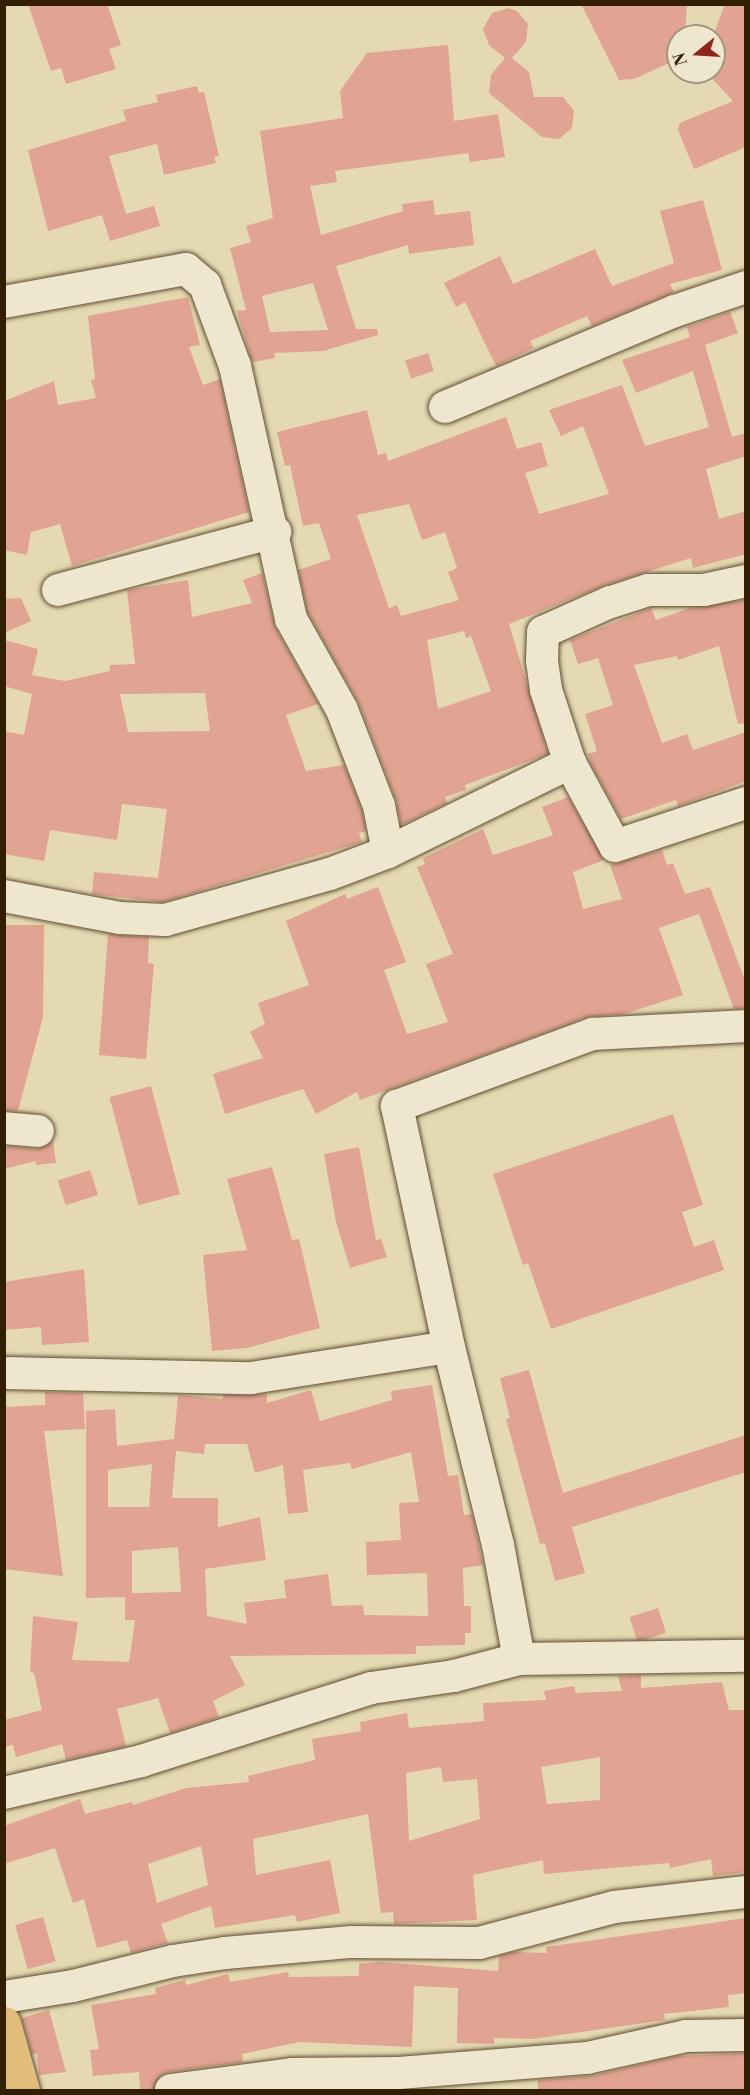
<!DOCTYPE html>
<style>
body{margin:0}
#map{position:relative;width:750px;height:2095px;overflow:hidden;background:#e5d9b3;font-family:"Libre Bodoni",serif}
div>[style]{position:absolute}
[style*='--x']{left:calc(var(--x)*1px);top:calc(var(--y)*1px);width:calc(var(--w)*1px);rotate:calc(var(--a)*1deg)}
.building>*{inset:0;background:#e1a392;transform-origin:0 0}
.roads{filter:drop-shadow(0 0 2px #5f4d2f) drop-shadow(0 0 2px #5f4d2f)}
.minor>*{height:32px;margin:-16px;padding:0 16px;transform-origin:16px;border-radius:16px;background:#eee6ce}
.major>*{height:33px;margin:-16.5px;padding:0 16.5px;transform-origin:16.5px;border-radius:16.5px;background:#e2bc7a}
span{translate:-50% -50%;white-space:nowrap;text-align:center;line-height:1.15;-webkit-text-stroke:4.5px #eee6ce;paint-order:stroke}
.frame{position:absolute;inset:0;border:6px solid #321e03;pointer-events:none}
.north{position:absolute;left:666px;top:24px;width:60px;height:60px;box-sizing:border-box;background:#eee6ce;border:2px solid #a3967d;border-radius:50%;rotate:252deg;font-size:16px;font-weight:700;line-height:24px;text-align:center;color:#321e03}
.north::after{content:'';display:block;margin:auto;width:21px;height:27px;background:#8f2418;clip-path:polygon(50% 0,100% 100%,50% 72%,0 100%)}
</style>
<div id="map">
<div class="building">
<i style="clip-path:polygon(28px 4px,107px 4px,121px 45px,109px 49px,116px 69px,66px 84px,61px 68px,51px 71px)"></i>
<i style="clip-path:polygon(581px 4px,687px 4px,685px 36px,678px 36px,678px 59px,634px 79px,619px 80px)"></i>
<i style="clip-path:polygon(725px 4px,746px 4px,746px 147px,694px 169px,678px 130px,680px 123px,733px 101px,706px 72px,714px 72px,713px 36px)"></i>
<i style="clip-path:polygon(508px 8px,517px 11px,528px 24px,526px 42px,512px 58px,529px 72px,534px 97px,563px 97px,574px 111px,572px 128px,559px 139px,542px 137px,489px 93px,491px 75px,505px 58px,489px 45px,483px 29px,492px 13px)"></i>
<i style="clip-path:polygon(evenodd,448px 45px,454px 121px,498px 114px,505px 157px,470px 162px,468px 153px,335px 171px,337px 182px,310px 186px,321px 235px,403px 211px,402px 204px,433px 200px,435px 215px,470px 211px,474px 245px,409px 254px,408px 245px,336px 266px,356px 329px,377px 329px,378px 335px,323px 351px,274px 353px,275px 358px,252px 362px,237px 311px,246px 310px,230px 248px,251px 242px,246px 226px,273px 218px,260px 131px,343px 118px,340px 91px,367px 53px,448px 45px,313px 283px,328px 330px,270px 332px,262px 296px,313px 283px)"></i>
<i style="clip-path:polygon(197px 86px,199px 93px,204px 92px,219px 156px,214px 157px,216px 163px,164px 175px,157px 144px,109px 156px,126px 214px,154px 206px,160px 226px,110px 241px,102px 215px,48px 231px,28px 150px,126px 121px,123px 110px,158px 102px,156px 95px)"></i>
<i style="clip-path:polygon(703px 200px,722px 270px,670px 284px,674px 292px,592px 326px,587px 316px,530px 341px,534px 348px,496px 366px,465px 302px,456px 307px,444px 283px,500px 256px,513px 284px,595px 249px,612px 286px,674px 263px,660px 211px)"></i>
<i style="clip-path:polygon(188px 297px,200px 345px,189px 347px,203px 385px,220px 379px,249px 512px,72px 566px,60px 524px,31px 532px,27px 555px,4px 550px,4px 401px,54px 381px,58px 405px,96px 398px,91px 380px,95px 379px,88px 316px)"></i>
<i style="clip-path:polygon(evenodd,730px 312px,738px 333px,705px 345px,732px 437px,746px 433px,746px 456px,706px 469px,719px 519px,746px 511px,746px 554px,693px 568px,691px 558px,605px 585px,509px 624px,548px 754px,465px 785px,466px 790px,445px 797px,447px 803px,401px 825px,396px 800px,359px 703px,308px 613px,298px 570px,331px 559px,319px 523px,303px 526px,290px 465px,285px 466px,277px 432px,367px 410px,378px 455px,386px 453px,388px 461px,506px 417px,517px 449px,541px 442px,548px 466px,525px 473px,539px 514px,609px 494px,583px 426px,561px 436px,549px 410px,622px 385px,645px 446px,709px 427px,693px 371px,636px 393px,622px 360px,690px 337px,687px 327px,730px 312px,409px 504px,422px 540px,445px 532px,457px 568px,448px 572px,459px 600px,401px 616px,397px 605px,389px 608px,357px 515px,409px 504px,730px 312px,464px 631px,466px 638px,471px 636px,491px 691px,438px 709px,427px 640px,464px 631px)"></i>
<i style="left:428px;top:353px;width:19px;height:24px;rotate:72deg"></i>
<i style="clip-path:polygon(evenodd,262px 573px,275px 627px,318px 704px,286px 715px,306px 771px,344px 765px,362px 811px,366px 831px,359px 833px,362px 842px,163px 902px,92px 894px,94px 872px,158px 878px,167px 809px,122px 804px,117px 840px,50px 830px,44px 861px,4px 854px,4px 731px,24px 735px,32px 694px,4px 686px,4px 640px,38px 649px,32px 675px,65px 681px,110px 671px,110px 665px,135px 664px,127px 590px,188px 580px,192px 617px,252px 603px,243px 580px,262px 573px,205px 693px,210px 731px,128px 732px,120px 694px,205px 693px)"></i>
<i style="clip-path:polygon(21px 598px,31px 621px,4px 633px,4px 599px)"></i>
<i style="clip-path:polygon(745px 600px,746px 723px,738px 724px,719px 646px,678px 660px,677px 656px,634px 665px,662px 743px,687px 734px,693px 750px,746px 732px,746px 781px,678px 806px,676px 800px,621px 819px,591px 764px,588px 754px,597px 751px,585px 714px,613px 705px,598px 658px,578px 664px,570px 640px,651px 608px,656px 620px,690px 608px)"></i>
<i style="clip-path:polygon(568px 797px,604px 860px,573px 872px,583px 909px,622px 899px,610px 865px,662px 850px,667px 865px,673px 863px,685px 894px,710px 887px,746px 983px,746px 1008px,734px 1009px,699px 914px,659px 928px,683px 995px,624px 1014px,587px 1017px,360px 1100px,357px 1092px,316px 1114px,303px 1089px,225px 1114px,213px 1074px,263px 1058px,250px 1032px,265px 1024px,258px 1003px,309px 985px,286px 921px,345px 894px,347px 899px,378px 887px,406px 962px,384px 970px,407px 1034px,448px 1022px,426px 964px,453px 954px,417px 867px,425px 864px,423px 858px,483px 829px,493px 855px,553px 835px,542px 807px)"></i>
<i style="clip-path:polygon(4px 925px,44px 925px,43px 1017px,18px 1111px,4px 1110px)"></i>
<i style="clip-path:polygon(108px 934px,149px 937px,148px 963px,154px 964px,146px 1059px,99px 1055px)"></i>
<i style="left:151px;top:1086px;width:112px;height:43px;rotate:75deg"></i>
<i style="clip-path:polygon(673px 1114px,703px 1205px,682px 1212px,694px 1247px,714px 1240px,724px 1270px,551px 1329px,528px 1263px,523px 1265px,493px 1174px)"></i>
<i style="clip-path:polygon(53px 1141px,56px 1163px,36px 1165px,36px 1161px,4px 1169px,4px 1146px,37px 1149px)"></i>
<i style="clip-path:polygon(359px 1147px,376px 1240px,381px 1239px,387px 1257px,350px 1268px,336px 1222px,324px 1154px)"></i>
<i style="clip-path:polygon(272px 1167px,292px 1240px,299px 1239px,320px 1328px,247px 1348px,212px 1351px,203px 1255px,247px 1250px,227px 1179px)"></i>
<i style="left:90px;top:1170px;width:26px;height:34px;rotate:72deg"></i>
<i style="clip-path:polygon(84px 1269px,89px 1342px,42px 1345px,41px 1327px,4px 1330px,4px 1282px)"></i>
<i style="clip-path:polygon(529px 1370px,563px 1493px,746px 1435px,746px 1472px,572px 1527px,585px 1573px,555px 1581px,545px 1543px,540px 1544px,506px 1419px,510px 1418px,500px 1378px)"></i>
<i style="clip-path:polygon(evenodd,432px 1385px,448px 1476px,458px 1475px,464px 1515px,472px 1514px,483px 1565px,463px 1568px,464px 1606px,471px 1606px,471px 1633px,465px 1633px,465px 1645px,416px 1646px,416px 1654px,230px 1656px,245px 1685px,213px 1701px,219px 1717px,170px 1733px,158px 1698px,117px 1709px,126px 1746px,66px 1760px,62px 1744px,16px 1757px,13px 1745px,4px 1747px,4px 1720px,42px 1710px,34px 1673px,30px 1672px,33px 1616px,78px 1622px,72px 1660px,129px 1662px,135px 1620px,125px 1620px,125px 1597px,86px 1598px,86px 1411px,115px 1409px,117px 1446px,174px 1439px,178px 1395px,223px 1399px,223px 1395px,267px 1394px,267px 1403px,311px 1390px,320px 1421px,392px 1400px,391px 1391px,432px 1385px,205px 1444px,247px 1444px,255px 1473px,283px 1465px,288px 1514px,308px 1512px,303px 1470px,350px 1463px,352px 1469px,411px 1452px,419px 1502px,399px 1503px,401px 1540px,366px 1542px,367px 1575px,427px 1573px,428px 1616px,364px 1615px,363px 1605px,332px 1606px,328px 1574px,284px 1580px,286px 1598px,244px 1603px,247px 1624px,207px 1616px,205px 1569px,266px 1560px,260px 1517px,218px 1527px,218px 1498px,172px 1498px,176px 1451px,204px 1454px,205px 1444px,432px 1385px,152px 1464px,149px 1507px,108px 1507px,108px 1470px,152px 1464px,432px 1385px,178px 1547px,181px 1592px,132px 1593px,132px 1551px,178px 1547px)"></i>
<i style="clip-path:polygon(45px 1392px,83px 1393px,85px 1429px,44px 1431px,63px 1576px,4px 1569px,4px 1407px,45px 1405px)"></i>
<i style="left:658px;top:1608px;width:26px;height:30px;rotate:72deg"></i>
<i style="clip-path:polygon(evenodd,641px 1675px,641px 1688px,722px 1682px,729px 1710px,746px 1710px,746px 1872px,713px 1876px,711px 1859px,670px 1868px,669px 1863px,544px 1874px,543px 1860px,473px 1875px,477px 1920px,394px 1924px,393px 1912px,381px 1913px,368px 1814px,253px 1839px,256px 1875px,330px 1860px,340px 1913px,297px 1922px,295px 1915px,215px 1928px,211px 1906px,161px 1924px,168px 1943px,131px 1953px,127px 1940px,97px 1948px,84px 1899px,73px 1903px,55px 1848px,4px 1864px,4px 1826px,80px 1799px,85px 1814px,132px 1802px,133px 1805px,186px 1788px,249px 1782px,248px 1776px,315px 1760px,312px 1739px,361px 1731px,360px 1722px,407px 1713px,409px 1728px,484px 1721px,483px 1703px,546px 1700px,544px 1691px,574px 1686px,576px 1693px,622px 1691px,618px 1676px,641px 1675px,600px 1757px,600px 1800px,547px 1804px,541px 1767px,600px 1757px,641px 1675px,441px 1767px,443px 1782px,477px 1779px,480px 1819px,409px 1841px,406px 1773px,441px 1767px,641px 1675px,201px 1846px,208px 1885px,157px 1903px,148px 1864px,201px 1846px)"></i>
<i style="left:43px;top:1917px;width:46px;height:29px;rotate:74deg"></i>
<i style="clip-path:polygon(746px 1918px,746px 1993px,728px 1995px,729px 2007px,664px 2014px,665px 2020px,533px 2039px,494px 2038px,494px 2044px,457px 2043px,458px 1988px,414px 1986px,412px 2047px,299px 2042px,242px 2054px,243px 2062px,168px 2072px,160px 2076px,153px 2091px,140px 2091px,139px 2072px,93px 2076px,90px 2050px,99px 2049px,91px 2005px,156px 1994px,155px 1988px,185px 1980px,186px 1985px,228px 1974px,230px 1982px,288px 1972px,289px 1977px,359px 1976px,359px 1964px,380px 1962px,498px 1971px,499px 1956px,515px 1952px,547px 1953px,546px 1947px)"></i>
<i style="clip-path:polygon(49px 2010px,66px 2072px,39px 2075px,37px 2053px,32px 2055px,22px 2018px)"></i>
<i style="clip-path:polygon(746px 2053px,746px 2091px,538px 2091px,538px 2080px,591px 2076px,677px 2056px)"></i>
</div>
<div class="roads">
<div class="minor">
<i style="--x:4;--y:302;--w:185;--a:-10.3"></i>
<i style="--x:186;--y:269;--w:25;--a:40"></i>
<i style="--x:205;--y:285;--w:86;--a:69.7"></i>
<i style="--x:235;--y:366;--w:259;--a:77.5"></i>
<i style="--x:291;--y:619;--w:104;--a:60.7"></i>
<i style="--x:342;--y:710;--w:103;--a:68.9"></i>
<i style="--x:379;--y:806;--w:47;--a:78.9"></i>
<i style="--x:445;--y:407;--w:249;--a:-22.7"></i>
<i style="--x:675;--y:311;--w:75;--a:-18.7"></i>
<i style="--x:746;--y:581;--w:43;--a:167.9"></i>
<i style="--x:704;--y:590;--w:56;--a:180"></i>
<i style="--x:648;--y:590;--w:40;--a:162"></i>
<i style="--x:610;--y:602;--w:73;--a:155.9"></i>
<i style="--x:543;--y:632;--w:29;--a:92"></i>
<i style="--x:542;--y:661;--w:29;--a:82"></i>
<i style="--x:546;--y:690;--w:77;--a:71.8"></i>
<i style="--x:570;--y:763;--w:94;--a:61.5"></i>
<i style="--x:615;--y:846;--w:138;--a:-18.2"></i>
<i style="--x:58;--y:590;--w:225;--a:-15"></i>
<i style="--x:4;--y:896;--w:118;--a:10.7"></i>
<i style="--x:120;--y:918;--w:45;--a:2.5"></i>
<i style="--x:165;--y:920;--w:171;--a:-15.6"></i>
<i style="--x:330;--y:874;--w:62;--a:-20.8"></i>
<i style="--x:388;--y:852;--w:203;--a:-26.1"></i>
<i style="--x:4;--y:1128;--w:34;--a:5"></i>
<i style="--x:4;--y:1373;--w:247;--a:1.2"></i>
<i style="--x:251;--y:1378;--w:200;--a:-8.9"></i>
<i style="--x:519;--y:1659;--w:116;--a:-100.4"></i>
<i style="--x:498;--y:1545;--w:204;--a:-103.9"></i>
<i style="--x:449;--y:1347;--w:247;--a:-102.2"></i>
<i style="--x:397;--y:1106;--w:209;--a:-20.2"></i>
<i style="--x:593;--y:1034;--w:153;--a:-3"></i>
<i style="--x:4;--y:1793;--w:141;--a:-13.1"></i>
<i style="--x:141;--y:1761;--w:241;--a:-17.6"></i>
<i style="--x:371;--y:1688;--w:84;--a:-8.2"></i>
<i style="--x:454;--y:1676;--w:67;--a:-14.7"></i>
<i style="--x:519;--y:1659;--w:227;--a:-0.8"></i>
<i style="--x:4;--y:1997;--w:70;--a:-9.1"></i>
<i style="--x:73;--y:1986;--w:103;--a:-14"></i>
<i style="--x:173;--y:1961;--w:53;--a:-8.7"></i>
<i style="--x:225;--y:1953;--w:127;--a:-5"></i>
<i style="--x:352;--y:1942;--w:127;--a:0.5"></i>
<i style="--x:479;--y:1943;--w:140;--a:-14.9"></i>
<i style="--x:614;--y:1907;--w:133;--a:-6.5"></i>
<i style="--x:171;--y:2090;--w:122;--a:-7.5"></i>
<i style="--x:292;--y:2074;--w:107;--a:-0.5"></i>
<i style="--x:399;--y:2073;--w:189;--a:-4.6"></i>
<i style="--x:587;--y:2058;--w:101;--a:-12.5"></i>
<i style="--x:686;--y:2036;--w:60;--a:-1"></i>
</div>
<div class="major">
<i style="--x:4;--y:2023;--w:70;--a:74.2"></i>
</div>
</div>
<div class="frame"></div>
<div class="north">N</div>
</div>
